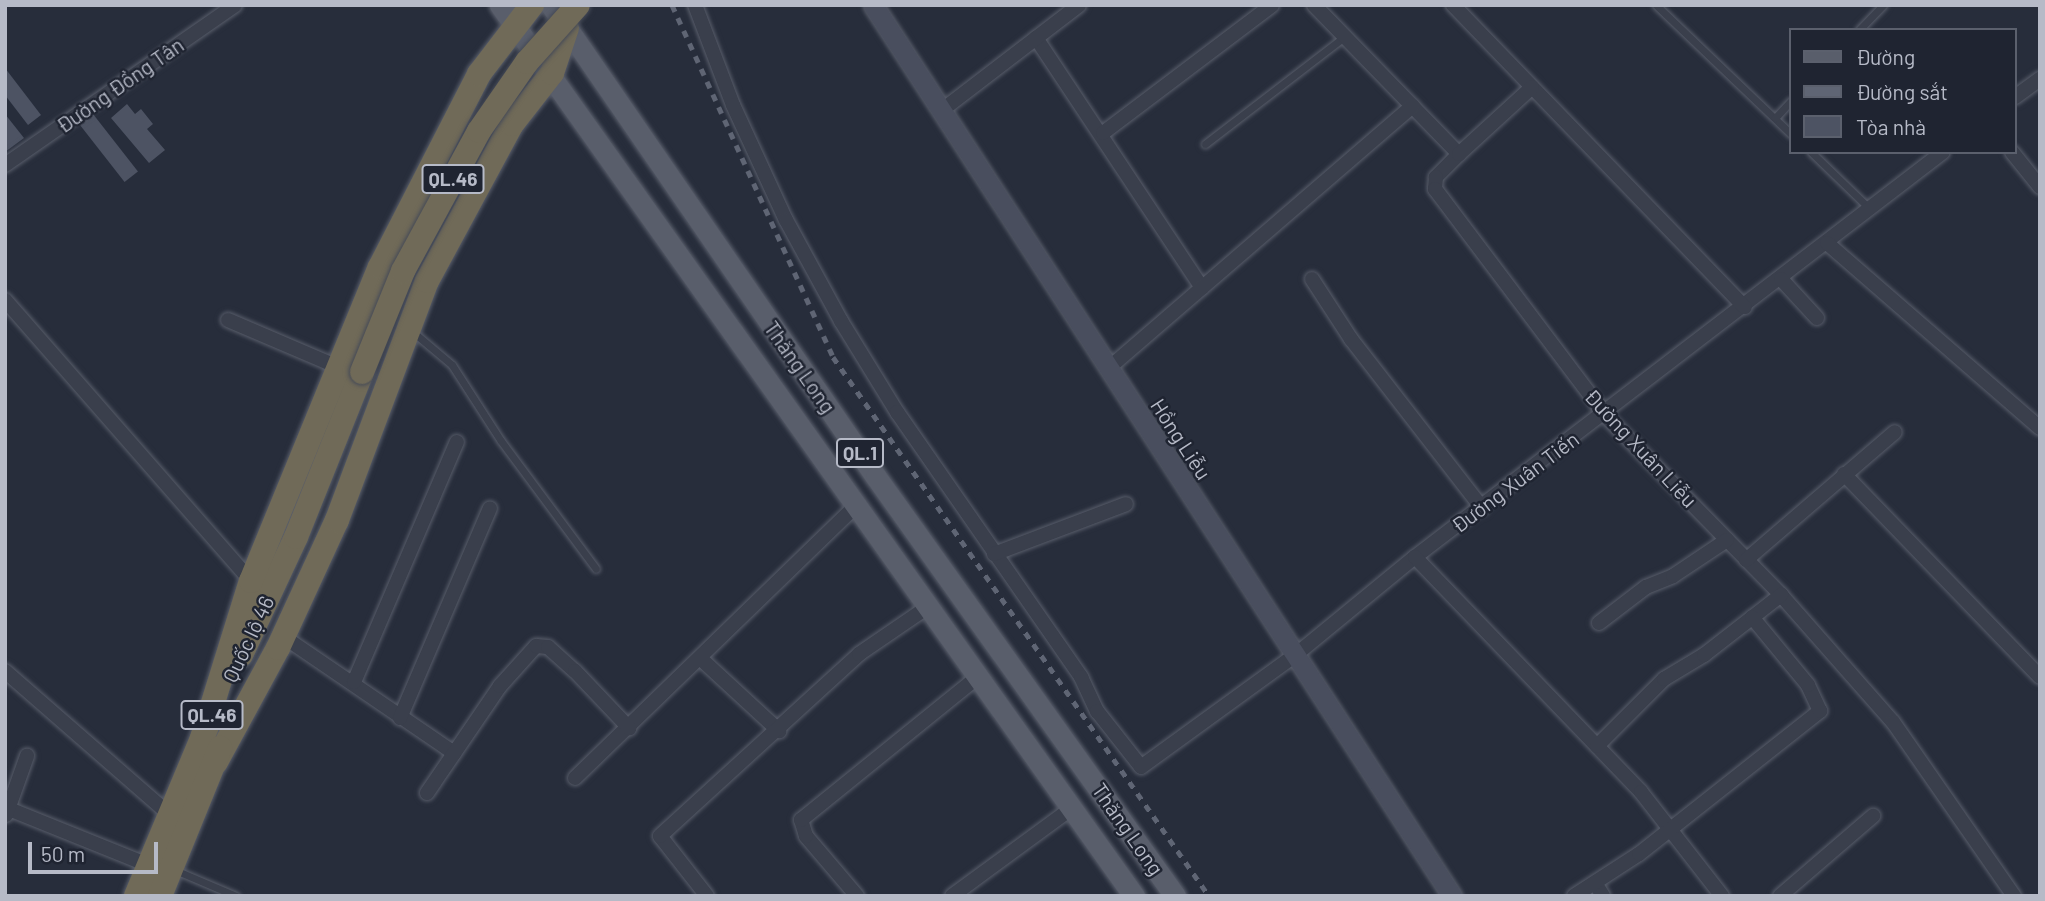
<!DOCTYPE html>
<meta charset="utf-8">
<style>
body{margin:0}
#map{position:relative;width:2045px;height:901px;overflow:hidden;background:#272d3b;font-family:Barlow,sans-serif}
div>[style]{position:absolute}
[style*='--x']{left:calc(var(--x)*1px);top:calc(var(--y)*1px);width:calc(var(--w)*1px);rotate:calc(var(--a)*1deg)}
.building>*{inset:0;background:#4d5363;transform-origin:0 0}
.roads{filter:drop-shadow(0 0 2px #585d6a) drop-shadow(0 0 2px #585d6a)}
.lane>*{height:7px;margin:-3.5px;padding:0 3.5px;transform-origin:3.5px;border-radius:3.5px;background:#3a3f4c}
.street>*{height:14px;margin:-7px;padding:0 7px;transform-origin:7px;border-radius:7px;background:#3a3f4c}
.secondary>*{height:19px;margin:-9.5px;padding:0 9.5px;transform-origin:9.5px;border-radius:9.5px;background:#494e5e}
.primary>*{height:21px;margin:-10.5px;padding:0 10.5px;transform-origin:10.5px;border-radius:10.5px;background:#595e6b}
.highway>*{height:24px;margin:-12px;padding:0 12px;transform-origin:12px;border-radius:12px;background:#706a58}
.rail>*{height:5px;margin-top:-2.5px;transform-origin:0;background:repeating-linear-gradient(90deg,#5f6574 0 7px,transparent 0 14px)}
.bridges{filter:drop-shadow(0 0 2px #454a57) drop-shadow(0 0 2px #454a57)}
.highway-bridge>*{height:24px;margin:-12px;padding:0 12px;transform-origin:12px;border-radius:12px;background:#706a58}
span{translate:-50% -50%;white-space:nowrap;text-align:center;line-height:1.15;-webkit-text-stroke:5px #1f2431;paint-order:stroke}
.shield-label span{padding:2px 5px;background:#1f2431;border:2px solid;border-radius:5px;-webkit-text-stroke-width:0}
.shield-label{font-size:19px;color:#b6bac7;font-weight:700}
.street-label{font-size:21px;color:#b6bac7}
.frame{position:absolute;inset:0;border:7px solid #b6bac7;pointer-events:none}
.legend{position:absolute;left:1789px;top:28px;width:228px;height:126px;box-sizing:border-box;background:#1f2431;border:2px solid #5b606d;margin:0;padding:9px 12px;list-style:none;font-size:21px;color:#b6bac7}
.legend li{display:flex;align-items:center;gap:14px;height:35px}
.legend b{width:35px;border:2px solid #5b606d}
.scale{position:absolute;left:28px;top:842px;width:130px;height:32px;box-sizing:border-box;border:4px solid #b6bac7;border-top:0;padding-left:9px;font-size:21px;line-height:24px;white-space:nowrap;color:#b6bac7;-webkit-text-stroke:5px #1f2431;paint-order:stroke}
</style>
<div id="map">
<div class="building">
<i style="clip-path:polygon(5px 68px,41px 115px,28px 125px,5px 95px)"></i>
<i style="clip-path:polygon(127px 104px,135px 114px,141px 109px,153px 124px,147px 129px,165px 150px,149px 163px,111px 118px)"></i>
<i style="clip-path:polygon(5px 114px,24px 138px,5px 152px)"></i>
<i style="left:93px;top:114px;width:73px;height:17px;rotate:52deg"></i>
</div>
<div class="roads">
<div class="lane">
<i style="--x:1656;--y:5;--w:187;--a:43.7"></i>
<i style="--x:1859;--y:30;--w:35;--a:-46"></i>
<i style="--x:1775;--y:118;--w:23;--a:-47"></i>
<i style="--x:1205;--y:144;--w:177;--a:-37.6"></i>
<i style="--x:1811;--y:152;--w:81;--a:44"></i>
<i style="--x:413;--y:332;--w:51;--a:40.2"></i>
<i style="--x:452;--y:365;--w:90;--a:57.2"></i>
<i style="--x:501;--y:441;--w:159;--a:53.4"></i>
<i style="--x:175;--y:870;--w:66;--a:23.1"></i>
</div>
<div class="street">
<i style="--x:695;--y:5;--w:107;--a:69.2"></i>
<i style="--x:733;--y:105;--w:127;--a:65.3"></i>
<i style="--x:786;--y:220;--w:115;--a:61.4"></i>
<i style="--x:841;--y:321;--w:107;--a:58.4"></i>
<i style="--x:897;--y:412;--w:323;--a:55.2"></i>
<i style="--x:1081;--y:677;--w:38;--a:65"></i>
<i style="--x:1097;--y:711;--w:71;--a:51.8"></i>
<i style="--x:1141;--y:767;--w:194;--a:-36"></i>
<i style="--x:1298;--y:653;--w:151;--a:-39.4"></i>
<i style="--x:1415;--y:557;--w:665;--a:-37.49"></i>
<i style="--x:1314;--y:5;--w:208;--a:45.8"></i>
<i style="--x:1459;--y:154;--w:33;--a:135"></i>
<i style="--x:1436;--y:177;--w:12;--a:95"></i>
<i style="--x:1435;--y:189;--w:283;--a:53"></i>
<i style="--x:1605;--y:415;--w:252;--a:45.6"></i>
<i style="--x:1781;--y:595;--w:169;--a:48.6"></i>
<i style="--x:1893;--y:722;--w:212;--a:55.2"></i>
<i style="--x:1453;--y:5;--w:420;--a:46"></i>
<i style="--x:1036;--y:38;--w:300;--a:56.4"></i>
<i style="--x:2015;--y:97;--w:31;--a:-36"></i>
<i style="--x:941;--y:111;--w:174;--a:-37.5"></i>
<i style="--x:1103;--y:133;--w:212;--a:-37.1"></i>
<i style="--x:2012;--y:152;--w:45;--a:51.3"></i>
<i style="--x:1459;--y:154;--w:99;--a:-42.5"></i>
<i style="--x:5;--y:165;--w:280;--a:-34.8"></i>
<i style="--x:1827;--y:243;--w:282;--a:41"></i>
<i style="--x:1312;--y:279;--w:72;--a:57"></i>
<i style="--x:1351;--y:339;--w:214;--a:52.2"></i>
<i style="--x:1781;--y:279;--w:53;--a:47.3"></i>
<i style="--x:5;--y:300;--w:373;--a:48.8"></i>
<i style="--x:228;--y:320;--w:120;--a:23.1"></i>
<i style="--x:1109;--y:368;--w:401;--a:-40.8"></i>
<i style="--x:1844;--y:474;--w:282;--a:46"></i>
<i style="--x:994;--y:554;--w:141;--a:-20.7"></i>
<i style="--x:1415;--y:557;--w:326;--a:46.1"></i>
<i style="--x:1641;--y:792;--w:132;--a:52.1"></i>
<i style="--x:1746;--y:560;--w:196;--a:-40.7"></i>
<i style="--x:1599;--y:623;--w:59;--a:-37.5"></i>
<i style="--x:1646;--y:587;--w:29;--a:-22"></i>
<i style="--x:1673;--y:576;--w:65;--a:-33.7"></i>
<i style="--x:284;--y:637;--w:206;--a:34.3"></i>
<i style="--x:700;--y:658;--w:108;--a:42.7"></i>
<i style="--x:5;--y:671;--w:216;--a:41.1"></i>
<i style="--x:354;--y:682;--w:261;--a:-66.8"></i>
<i style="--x:400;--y:718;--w:228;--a:-66.8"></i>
<i style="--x:1597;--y:746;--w:95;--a:-45"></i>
<i style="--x:1664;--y:679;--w:47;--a:-31"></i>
<i style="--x:1704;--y:655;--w:98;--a:-37.9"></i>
<i style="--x:575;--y:778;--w:391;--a:-44.1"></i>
<i style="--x:427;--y:793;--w:130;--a:-55.7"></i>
<i style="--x:500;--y:686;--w:54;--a:-48"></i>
<i style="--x:536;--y:646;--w:12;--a:5"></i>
<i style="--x:548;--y:647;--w:36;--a:42"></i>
<i style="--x:575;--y:671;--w:79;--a:46.5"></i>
<i style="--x:9;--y:809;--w:150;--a:21.9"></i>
<i style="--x:6;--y:815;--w:63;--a:-70.4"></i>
<i style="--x:1595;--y:883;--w:15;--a:58"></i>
<i style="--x:707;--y:896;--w:76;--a:-128.1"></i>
<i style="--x:660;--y:836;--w:270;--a:-42.4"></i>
<i style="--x:859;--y:654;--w:85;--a:-34.4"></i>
<i style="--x:857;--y:896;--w:79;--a:-130.4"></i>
<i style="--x:806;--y:836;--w:17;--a:-107"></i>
<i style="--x:801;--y:820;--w:230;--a:-39"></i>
<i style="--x:952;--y:896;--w:149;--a:-36.3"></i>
<i style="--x:1574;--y:896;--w:77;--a:-32.9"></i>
<i style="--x:1639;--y:854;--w:231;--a:-38.3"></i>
<i style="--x:1820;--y:711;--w:29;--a:-115"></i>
<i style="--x:1808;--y:685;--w:88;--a:-129.5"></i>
<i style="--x:1780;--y:896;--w:123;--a:-40.7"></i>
</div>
<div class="secondary">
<i style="--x:873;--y:5;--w:1063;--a:56.98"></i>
</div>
<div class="primary">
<i style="--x:500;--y:5;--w:1094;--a:54.57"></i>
<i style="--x:551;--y:5;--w:573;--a:55.45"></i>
<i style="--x:876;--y:477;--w:515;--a:54.49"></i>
</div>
<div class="highway">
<i style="--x:241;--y:655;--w:130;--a:-65"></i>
<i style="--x:296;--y:537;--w:178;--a:-68.2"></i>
<i style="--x:202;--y:738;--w:164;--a:-72.7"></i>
<i style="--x:251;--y:581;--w:339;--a:-67.7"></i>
<i style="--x:380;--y:267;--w:217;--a:-62.8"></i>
<i style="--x:479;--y:74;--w:87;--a:-52.5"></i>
<i style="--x:216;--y:762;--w:130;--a:-61.5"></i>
<i style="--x:278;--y:648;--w:141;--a:-65.3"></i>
<i style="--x:337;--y:520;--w:255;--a:-69.4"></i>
<i style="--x:427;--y:281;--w:179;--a:-61.6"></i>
<i style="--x:512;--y:124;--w:65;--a:-51.9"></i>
<i style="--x:552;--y:73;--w:47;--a:-71.6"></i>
<i style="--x:136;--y:896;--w:184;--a:-67.3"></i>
<i style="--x:160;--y:896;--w:160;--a:-67.9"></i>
</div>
</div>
<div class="rail">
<i style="--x:672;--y:5;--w:387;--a:65.4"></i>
<i style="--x:833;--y:357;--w:657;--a:55.1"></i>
</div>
<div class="bridges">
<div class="highway-bridge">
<i style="--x:362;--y:372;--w:109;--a:-67.9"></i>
<i style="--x:403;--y:271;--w:159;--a:-61.5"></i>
<i style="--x:479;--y:131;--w:84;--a:-55.2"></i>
<i style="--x:527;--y:62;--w:76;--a:-48.2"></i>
</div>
</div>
<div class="shield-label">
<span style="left:453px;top:179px">QL.46</span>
<span style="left:860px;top:453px">QL.1</span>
<span style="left:212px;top:715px">QL.46</span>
</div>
<div class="street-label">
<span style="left:120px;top:85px;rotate:-35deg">Đường Đồng Tân</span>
<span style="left:800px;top:367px;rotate:55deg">Thăng Long</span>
<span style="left:1181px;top:439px;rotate:57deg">Hồng Liễu</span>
<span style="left:1641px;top:448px;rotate:47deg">Đường Xuân Liễu</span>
<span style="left:1515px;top:482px;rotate:-37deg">Đường Xuân Tiến</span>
<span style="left:248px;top:639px;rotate:-65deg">Quốc lộ 46</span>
<span style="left:1128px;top:829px;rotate:55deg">Thăng Long</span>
</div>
<div class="frame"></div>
<ul class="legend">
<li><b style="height:9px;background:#595e6b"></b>Đường</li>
<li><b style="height:9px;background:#5f6574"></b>Đường sắt</li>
<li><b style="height:19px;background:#4d5363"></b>Tòa nhà</li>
</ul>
<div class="scale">50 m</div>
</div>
